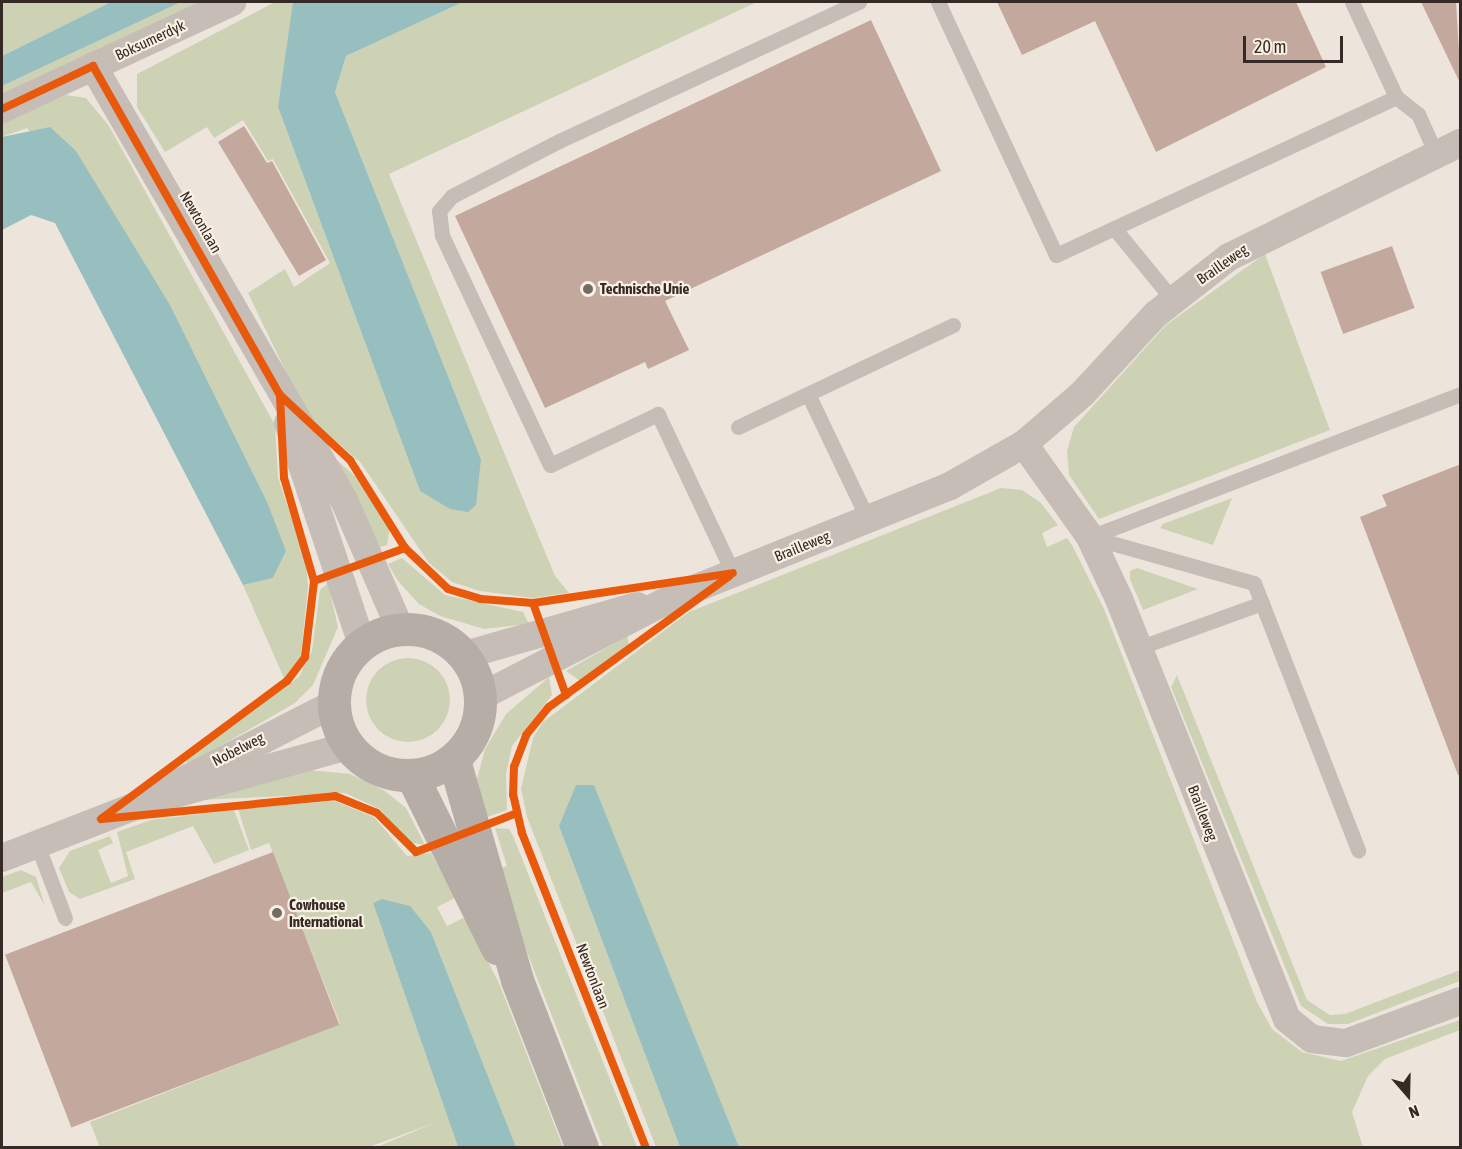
<!DOCTYPE html>
<style>
body{margin:0}
#map{position:relative;width:1462px;height:1149px;overflow:hidden;background:#ede5dc;font-family:"Asap Condensed",sans-serif}
div>[style]{position:absolute}
[style*='--x']{left:calc(var(--x)*1px);top:calc(var(--y)*1px);width:calc(var(--w)*1px);rotate:calc(var(--a)*1deg)}
.green>*{inset:0;background:#cdd2b5}
.round{border-radius:50%}
.water>*{inset:0;background:#98bfbf}
.building>*{inset:0;background:#c2a89d;transform-origin:0 0}
.lane>*{height:15px;margin:-7.5px;padding:0 7.5px;transform-origin:7.5px;border-radius:7.5px;background:#c5bdb6}
.street>*{height:28px;margin:-14px;padding:0 14px;transform-origin:14px;border-radius:14px;background:#c5bdb6}
.secondary>*{height:33px;margin:-16.5px;padding:0 16.5px;transform-origin:16.5px;border-radius:16.5px;background:#b6ada6}
.secondary>.ring{margin:-16.5px;padding:0;box-sizing:content-box;background:none;border:33px solid #b6ada6;border-radius:50%}
.cycleway>*{height:8px;margin:-4px;padding:0 4px;transform-origin:4px;border-radius:4px;background:#e8590c}
.dots>*{width:16px;height:16px;translate:-50% -50%;box-sizing:border-box;border:3px solid #faf0e3;border-radius:50%}
span{translate:-50% -50%;white-space:nowrap;text-align:center;line-height:1.15;-webkit-text-stroke:4.5px #faf0e3;paint-order:stroke}
.street-label{font-size:15px;color:#352a25}
.poi-label{font-size:15px;color:#352a25;font-weight:700}
.left{translate:0 -50%;text-align:left}
.frame{position:absolute;inset:0;border:3px solid #352a25;pointer-events:none}
.north{position:absolute;left:1378px;top:1065px;width:60px;height:60px;-webkit-text-stroke:4px #faf0e3;paint-order:stroke;rotate:160deg;font-size:16px;font-weight:700;line-height:24px;text-align:center;color:#352a25}
.north::after{content:'';display:block;margin:auto;width:21px;height:27px;background:#352a25;clip-path:polygon(50% 0,100% 100%,50% 72%,0 100%)}
.scale{position:absolute;left:1243px;top:36px;width:100px;height:27px;box-sizing:border-box;border:3px solid #352a25;border-top:0;padding-left:8px;font-size:18px;line-height:21px;white-space:nowrap;color:#352a25;-webkit-text-stroke:4px #faf0e3;paint-order:stroke}
</style>
<div id="map">
<div class="green">
<i style="clip-path:polygon(2px 2px,111px 2px,2px 56px)"></i>
<i style="clip-path:polygon(181px 2px,204px 2px,2px 96px,2px 86px)"></i>
<i style="clip-path:polygon(275px 2px,295px 2px,278px 107px,420px 491px,481px 459px,335px 92px,346px 56px,463px 2px,757px 2px,389px 174px,555px 576px,569px 593px,533px 598px,480px 591px,452px 582px,429px 563px,361px 463px,307px 416px,248px 293px,285px 269px,294px 287px,330px 263px,273px 159px,268px 161px,243px 120px,214px 138px,207px 127px,165px 152px,137px 107px,137px 74px)"></i>
<i style="clip-path:polygon(66px 95px,86px 98px,109px 126px,275px 425px,278px 477px,306px 562px,308px 586px,301px 655px,284px 678px,243px 585px,273px 578px,286px 551px,170px 305px,27px 128px,2px 137px,2px 121px)"></i>
<i style="clip-path:polygon(1265px 254px,1330px 430px,1099px 519px,1069px 475px,1067px 451px,1074px 427px,1166px 325px)"></i>
<i style="clip-path:polygon(336px 459px,358px 479px,390px 528px,387px 545px,380px 547px)"></i>
<i style="clip-path:polygon(1001px 488px,1022px 490px,1041px 503px,1058px 525px,1042px 533px,1047px 547px,1067px 538px,1073px 547px,1104px 609px,1257px 1002px,1272px 1029px,1302px 1052px,1341px 1061px,1460px 1020px,1460px 1030px,1385px 1059px,1368px 1076px,1352px 1112px,1363px 1147px,739px 1147px,594px 786px,559px 826px,680px 1147px,656px 1147px,527px 817px,521px 789px,533px 738px,543px 722px,689px 612px)"></i>
<i style="clip-path:polygon(1232px 498px,1213px 545px,1160px 528px,1163px 524px)"></i>
<i style="clip-path:polygon(402px 558px,445px 595px,523px 612px,529px 624px,484px 629px,440px 616px,419px 604px,398px 581px,388px 564px)"></i>
<i style="clip-path:polygon(1137px 568px,1198px 589px,1143px 610px,1130px 579px,1130px 571px)"></i>
<i style="clip-path:polygon(328px 583px,338px 627px,313px 685px,295px 703px,188px 765px,186px 759px,299px 677px,312px 651px,320px 590px)"></i>
<i style="clip-path:polygon(627px 636px,629px 645px,580px 681px,566px 671px)"></i>
<i class="round" style="left:366px;top:658px;width:84px;height:84px"></i>
<i style="clip-path:polygon(1177px 675px,1307px 1000px,1330px 1015px,1345px 1014px,1460px 970px,1460px 981px,1348px 1024px,1328px 1024px,1301px 1006px,1171px 687px)"></i>
<i style="clip-path:polygon(549px 677px,552px 695px,512px 746px,506px 774px,507px 810px,485px 818px,477px 779px,485px 749px,506px 714px)"></i>
<i style="clip-path:polygon(309px 770px,350px 774px,385px 791px,406px 808px,425px 845px,408px 842px,380px 809px,345px 793px,202px 800px)"></i>
<i style="clip-path:polygon(334px 801px,374px 817px,407px 856px,431px 853px,455px 898px,437px 907px,447px 926px,465px 917px,499px 983px,563px 1147px,516px 1147px,431px 932px,373px 903px,458px 1147px,377px 1147px,434px 1123px,369px 1147px,93px 1147px,99px 1145px,90px 1122px,340px 1024px,269px 843px,251px 850px,238px 809px)"></i>
<i style="clip-path:polygon(234px 810px,249px 850px,214px 864px,193px 826px,126px 852px,135px 879px,80px 899px,69px 892px,59px 868px,70px 851px,110px 836px,113px 843px,98px 850px,111px 883px,128px 876px,117px 832px,151px 820px)"></i>
<i style="clip-path:polygon(495px 828px,509px 829px,513px 836px,637px 1147px,603px 1147px,507px 901px,499px 869px,507px 866px)"></i>
<i style="clip-path:polygon(21px 870px,36px 877px,45px 906px,31px 882px,2px 893px,2px 877px)"></i>
</div>
<div class="water">
<i style="clip-path:polygon(111px 2px,181px 2px,2px 86px,2px 56px)"></i>
<i style="clip-path:polygon(293px 2px,463px 2px,346px 56px,335px 92px,481px 459px,476px 505px,468px 512px,450px 509px,420px 491px,278px 107px)"></i>
<i style="clip-path:polygon(50px 127px,76px 151px,170px 305px,267px 502px,286px 551px,273px 578px,243px 585px,55px 223px,31px 215px,2px 230px,2px 137px)"></i>
<i style="clip-path:polygon(576px 785px,594px 785px,739px 1147px,680px 1147px,559px 826px)"></i>
<i style="clip-path:polygon(382px 899px,410px 906px,431px 932px,516px 1147px,458px 1147px,373px 903px)"></i>
</div>
<div class="building">
<i style="clip-path:polygon(997px 2px,1296px 2px,1326px 67px,1156px 152px,1095px 21px,1022px 55px)"></i>
<i style="clip-path:polygon(1421px 2px,1456px 2px,1461px 85px)"></i>
<i style="clip-path:polygon(871px 20px,941px 171px,665px 301px,689px 350px,648px 369px,645px 362px,545px 408px,455px 216px)"></i>
<i style="clip-path:polygon(244px 126px,267px 163px,272px 161px,326px 260px,299px 276px,218px 142px)"></i>
<i style="left:1392px;top:246px;width:66px;height:76px;rotate:70deg"></i>
<i style="clip-path:polygon(1461px 464px,1461px 775px,1458px 775px,1360px 517px,1387px 506px,1382px 495px)"></i>
<i style="left:273px;top:852px;width:185px;height:287px;rotate:69deg"></i>
</div>
<div class="lane">
<i style="--x:938;--y:2;--w:279;--a:65"></i>
<i style="--x:1056;--y:255;--w:375;--a:-24.9"></i>
<i style="--x:1352;--y:2;--w:105;--a:65.1"></i>
<i style="--x:1396;--y:97;--w:28;--a:38"></i>
<i style="--x:1418;--y:114;--w:44;--a:65.8"></i>
<i style="--x:1114;--y:228;--w:93;--a:50.7"></i>
<i style="--x:808;--y:394;--w:140;--a:64.5"></i>
<i style="--x:738;--y:427;--w:238;--a:-25.4"></i>
<i style="--x:1090;--y:537;--w:170;--a:15.7"></i>
<i style="--x:1254;--y:583;--w:287;--a:68.7"></i>
<i style="--x:1090;--y:537;--w:397;--a:-21.1"></i>
<i style="--x:733;--y:573;--w:176;--a:-115.3"></i>
<i style="--x:658;--y:414;--w:119;--a:154.7"></i>
<i style="--x:550;--y:465;--w:254;--a:-115.2"></i>
<i style="--x:442;--y:235;--w:24;--a:-97"></i>
<i style="--x:439;--y:211;--w:20;--a:-49"></i>
<i style="--x:452;--y:196;--w:120;--a:-27.2"></i>
<i style="--x:559;--y:141;--w:331;--a:-24.9"></i>
<i style="--x:1138;--y:648;--w:132;--a:-19.9"></i>
<i style="--x:37;--y:844;--w:79;--a:69.3"></i>
</div>
<div class="street">
<i style="--x:93;--y:66;--w:501;--a:59.96"></i>
<i style="--x:344;--y:500;--w:140;--a:66.4"></i>
<i style="--x:2;--y:109;--w:254;--a:-24.9"></i>
<i style="--x:288;--y:423;--w:233;--a:71.5"></i>
<i style="--x:1024;--y:444;--w:114;--a:54.6"></i>
<i style="--x:1090;--y:537;--w:68;--a:64.9"></i>
<i style="--x:1119;--y:599;--w:452;--a:68.2"></i>
<i style="--x:1287;--y:1019;--w:32;--a:39"></i>
<i style="--x:1312;--y:1039;--w:34;--a:7"></i>
<i style="--x:1346;--y:1043;--w:121;--a:-20.2"></i>
<i style="--x:465;--y:655;--w:179;--a:-15.9"></i>
<i style="--x:482;--y:696;--w:216;--a:-27.3"></i>
<i style="--x:674;--y:597;--w:297;--a:-21.9"></i>
<i style="--x:950;--y:486;--w:85;--a:-29.6"></i>
<i style="--x:1024;--y:444;--w:78;--a:-40.8"></i>
<i style="--x:1083;--y:393;--w:108;--a:-47.3"></i>
<i style="--x:1156;--y:314;--w:93;--a:-38"></i>
<i style="--x:1229;--y:257;--w:258;--a:-26.3"></i>
<i style="--x:167;--y:789;--w:186;--a:-27.1"></i>
<i style="--x:2;--y:858;--w:155;--a:-21.3"></i>
<i style="--x:146;--y:802;--w:210;--a:-15.5"></i>
</div>
<div class="secondary">
<i class="ring" style="left:334px;top:629px;width:113px;height:113px"></i>
<i style="--x:454;--y:760;--w:229;--a:74"></i>
<i style="--x:517;--y:980;--w:180;--a:68.8"></i>
<i style="--x:412;--y:776;--w:192;--a:63.7"></i>
</div>
<div class="cycleway">
<i style="--x:2;--y:109;--w:101;--a:-25.3"></i>
<i style="--x:93;--y:66;--w:378;--a:60.4"></i>
<i style="--x:280;--y:395;--w:96;--a:42.9"></i>
<i style="--x:350;--y:460;--w:104;--a:58"></i>
<i style="--x:405;--y:548;--w:59;--a:43.6"></i>
<i style="--x:448;--y:589;--w:34;--a:17"></i>
<i style="--x:481;--y:599;--w:52;--a:4.4"></i>
<i style="--x:533;--y:603;--w:202;--a:-8.5"></i>
<i style="--x:314;--y:581;--w:97;--a:-19.9"></i>
<i style="--x:533;--y:603;--w:98;--a:70.3"></i>
<i style="--x:101;--y:819;--w:232;--a:-36.6"></i>
<i style="--x:287;--y:681;--w:30;--a:-53"></i>
<i style="--x:305;--y:657;--w:77;--a:-83.2"></i>
<i style="--x:314;--y:581;--w:107;--a:-106.2"></i>
<i style="--x:284;--y:478;--w:83;--a:-92.8"></i>
<i style="--x:102;--y:819;--w:234;--a:-5.6"></i>
<i style="--x:335;--y:796;--w:45;--a:22"></i>
<i style="--x:377;--y:813;--w:55;--a:45"></i>
<i style="--x:416;--y:852;--w:108;--a:-21.1"></i>
<i style="--x:646;--y:1148;--w:339;--a:-111.5"></i>
<i style="--x:522;--y:833;--w:39;--a:-103"></i>
<i style="--x:513;--y:795;--w:28;--a:-88"></i>
<i style="--x:514;--y:767;--w:34;--a:-69"></i>
<i style="--x:526;--y:735;--w:36;--a:-51"></i>
<i style="--x:549;--y:707;--w:223;--a:-36"></i>
</div>
<div class="dots">
<i style="left:588px;top:289px;background:#756b65"></i>
<i style="left:277px;top:913px;background:#756b65"></i>
</div>
<div class="street-label">
<span style="left:150px;top:40px;rotate:-25deg">Boksumerdyk</span>
<span style="left:201px;top:222px;rotate:60deg">Newtonlaan</span>
<span style="left:1222px;top:264px;rotate:-35deg">Brailleweg</span>
<span style="left:802px;top:546px;rotate:-22deg">Brailleweg</span>
<span style="left:238px;top:749px;rotate:-27deg">Nobelweg</span>
<span style="left:1203px;top:813px;rotate:69deg">Brailleweg</span>
<span style="left:593px;top:976px;rotate:69deg">Newtonlaan</span>
</div>
<div class="poi-label">
<span class="left" style="left:600px;top:289px">Technische Unie</span>
<span class="left" style="left:289px;top:913px">Cowhouse<br>International</span>
</div>
<div class="frame"></div>
<div class="north">N</div>
<div class="scale">20 m</div>
</div>
